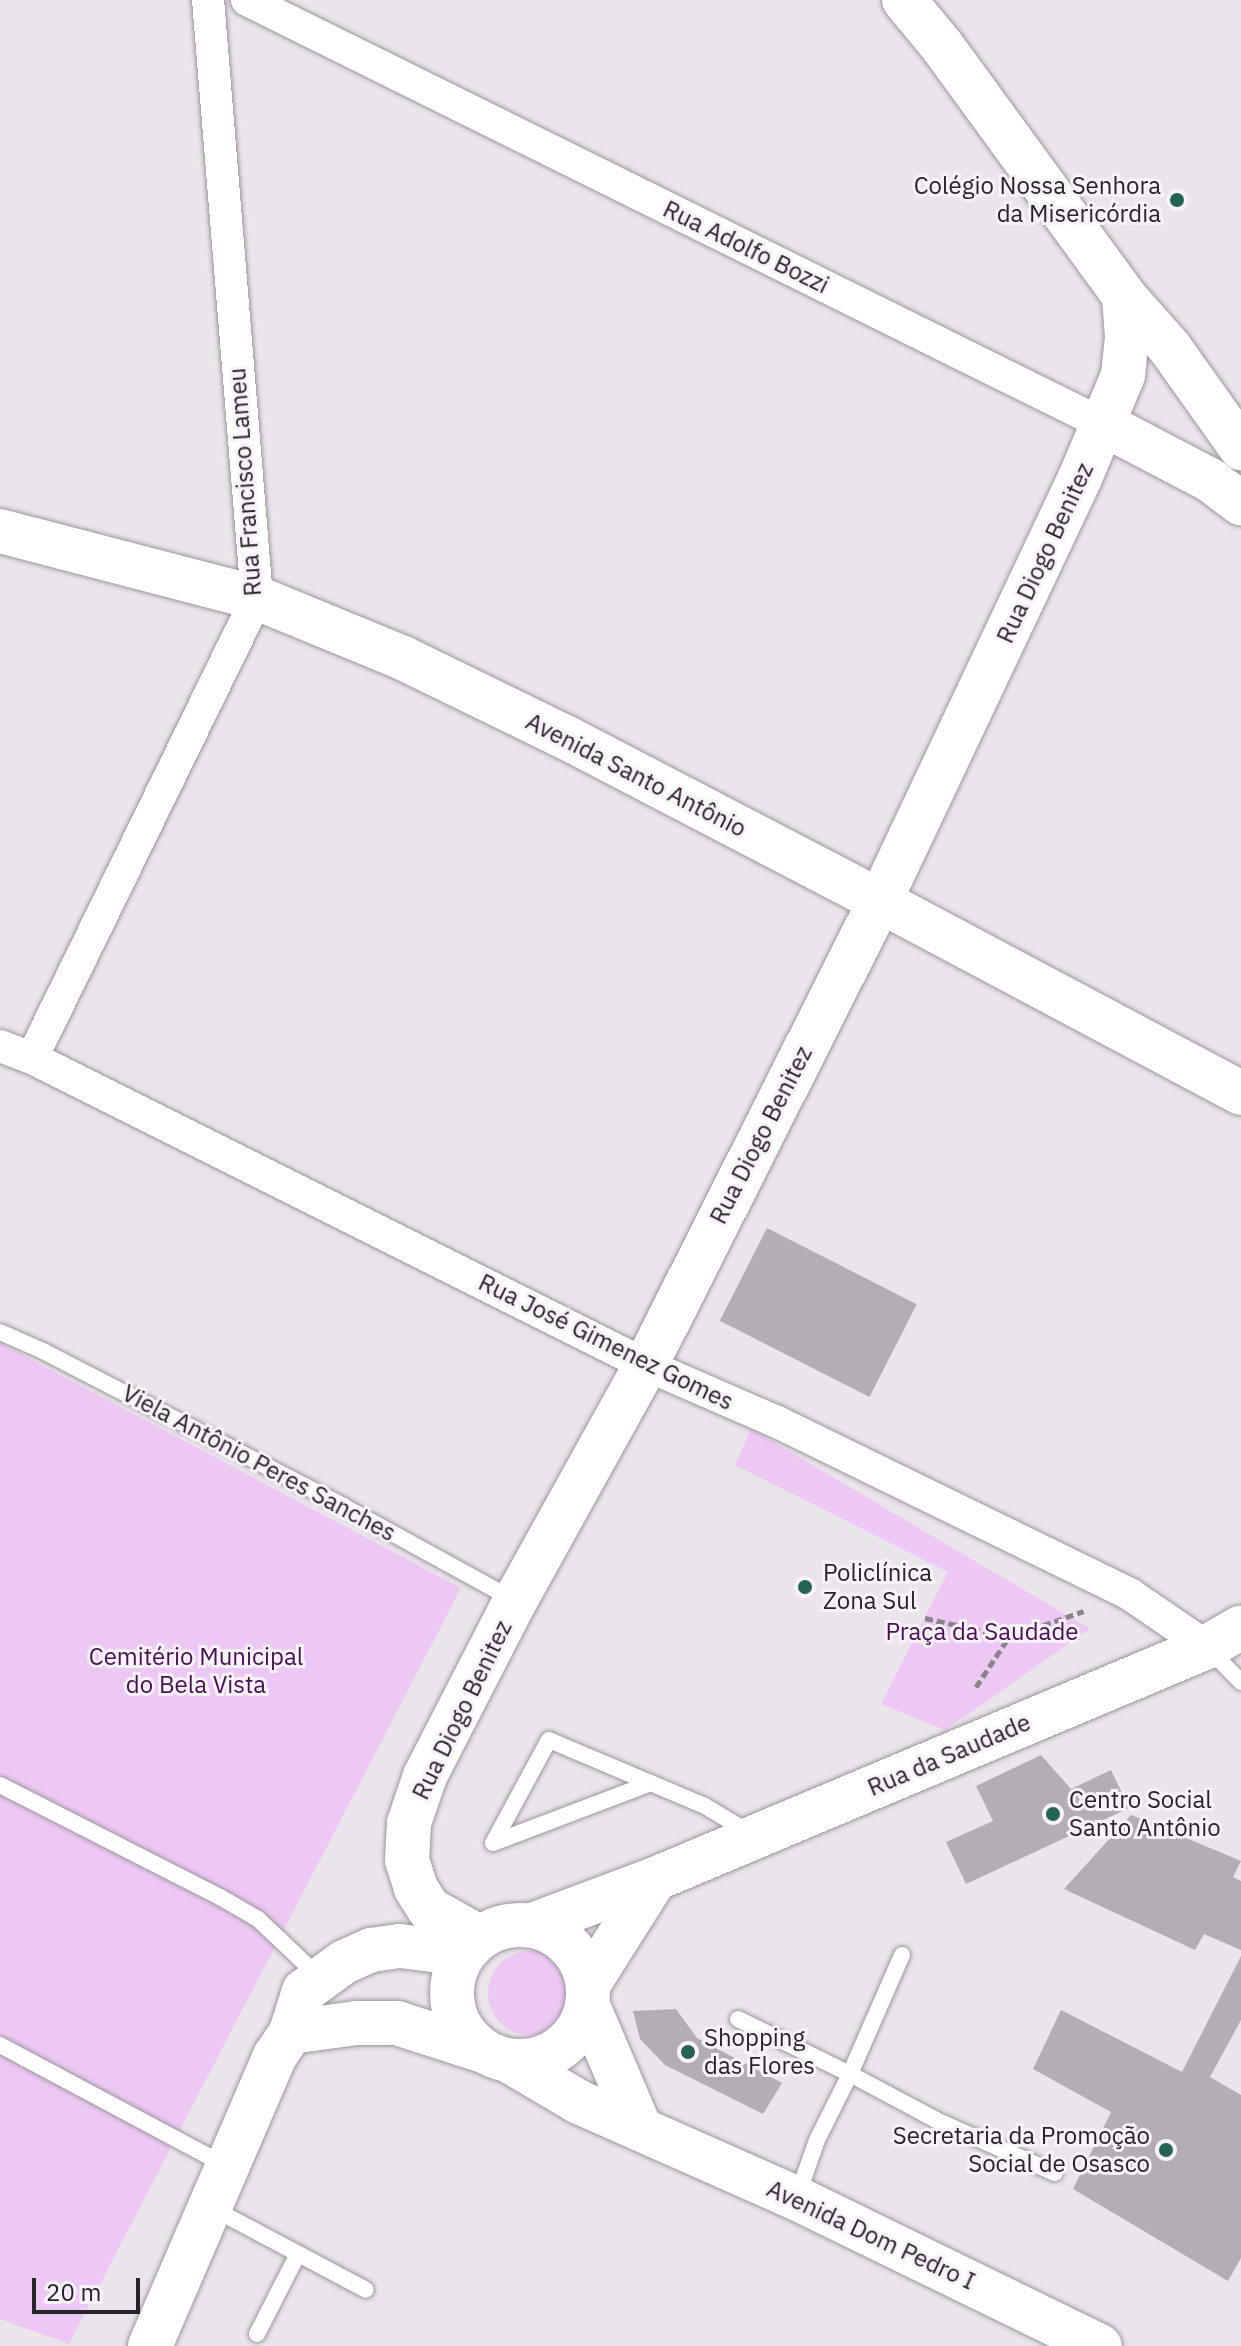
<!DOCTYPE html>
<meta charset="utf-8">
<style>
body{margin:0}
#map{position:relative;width:1241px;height:2346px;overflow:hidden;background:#eae4eb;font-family:"IBM Plex Sans",sans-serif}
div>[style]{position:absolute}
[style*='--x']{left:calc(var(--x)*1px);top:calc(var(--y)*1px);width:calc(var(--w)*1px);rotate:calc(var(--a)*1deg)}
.green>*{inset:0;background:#edc8f4}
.round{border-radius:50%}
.building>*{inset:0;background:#b3adb4;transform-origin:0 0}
.path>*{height:5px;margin-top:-2.5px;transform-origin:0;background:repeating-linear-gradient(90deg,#89858a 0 8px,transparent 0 12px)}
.roads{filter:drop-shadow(0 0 2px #9c969d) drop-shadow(0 0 2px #9c969d)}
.lane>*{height:16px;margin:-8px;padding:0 8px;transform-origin:8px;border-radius:8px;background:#fff}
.street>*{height:32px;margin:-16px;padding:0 16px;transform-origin:16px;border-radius:16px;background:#fff}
.secondary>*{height:44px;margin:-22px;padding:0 22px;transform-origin:22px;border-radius:22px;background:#fff}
.secondary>.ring{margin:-22px;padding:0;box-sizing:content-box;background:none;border:44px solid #fff;border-radius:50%}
.dots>*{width:22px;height:22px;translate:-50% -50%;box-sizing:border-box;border:4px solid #f8f2f9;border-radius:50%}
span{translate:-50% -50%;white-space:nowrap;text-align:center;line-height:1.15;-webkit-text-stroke:6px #f8f2f9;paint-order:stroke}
.poi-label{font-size:24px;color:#262426}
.right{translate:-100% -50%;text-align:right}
.left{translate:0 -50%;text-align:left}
.street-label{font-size:24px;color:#262426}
.park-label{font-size:24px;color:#490f53}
.scale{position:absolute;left:32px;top:2278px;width:108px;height:36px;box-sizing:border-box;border:4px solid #262426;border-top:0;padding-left:10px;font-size:24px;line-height:28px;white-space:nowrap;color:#262426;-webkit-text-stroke:6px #f8f2f9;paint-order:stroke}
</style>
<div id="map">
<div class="green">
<i style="clip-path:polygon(0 1343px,461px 1588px,69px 2344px,0 2319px)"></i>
<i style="clip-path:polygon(751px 1429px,1090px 1629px,945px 1730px,881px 1704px,948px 1572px,735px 1465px)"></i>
<i class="round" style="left:488px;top:1951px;width:84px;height:84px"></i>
</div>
<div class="building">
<i style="left:767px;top:1228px;width:168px;height:104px;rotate:27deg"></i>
<i style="clip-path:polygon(1041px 1755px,1071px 1789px,1111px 1770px,1129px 1808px,966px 1884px,946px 1842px,993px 1821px,976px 1786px)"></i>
<i style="clip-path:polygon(1131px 1815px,1241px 1861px,1233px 1877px,1241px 1881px,1241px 1950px,1204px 1934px,1195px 1950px,1064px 1889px)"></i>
<i style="clip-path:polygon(1241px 1956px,1241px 2020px,1210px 2077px,1241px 2095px,1241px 2258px,1228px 2281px,1073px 2189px,1111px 2112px,1033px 2069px,1061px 2010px,1182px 2072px)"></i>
<i style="clip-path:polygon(676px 2009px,697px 2038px,782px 2083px,763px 2114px,665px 2065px,640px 2039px,633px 2011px)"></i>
</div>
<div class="path">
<i style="--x:925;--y:1618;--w:86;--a:12.7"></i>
<i style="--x:976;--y:1687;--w:60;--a:-56.6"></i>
<i style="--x:1009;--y:1637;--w:79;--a:-19.1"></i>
</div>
<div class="roads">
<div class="lane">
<i style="--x:0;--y:1332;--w:47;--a:23.8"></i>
<i style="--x:43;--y:1351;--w:338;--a:27.3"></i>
<i style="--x:343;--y:1506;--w:195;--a:28.8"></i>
<i style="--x:1209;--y:1649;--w:46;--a:45.9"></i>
<i style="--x:0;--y:1785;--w:247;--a:27"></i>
<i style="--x:220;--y:1897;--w:44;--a:30.1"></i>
<i style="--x:258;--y:1919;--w:83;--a:43.5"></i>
<i style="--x:493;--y:1843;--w:117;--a:-61.5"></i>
<i style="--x:549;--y:1740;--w:169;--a:22.9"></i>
<i style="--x:705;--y:1806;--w:52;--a:31"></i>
<i style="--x:493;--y:1843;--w:169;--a:-20.8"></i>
<i style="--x:738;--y:2019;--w:125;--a:26.2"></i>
<i style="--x:850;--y:2074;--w:130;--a:-66.4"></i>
<i style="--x:0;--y:2045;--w:255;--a:28.1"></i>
<i style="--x:797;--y:2197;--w:60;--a:-70.7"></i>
<i style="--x:817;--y:2140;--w:74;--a:-63.4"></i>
<i style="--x:850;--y:2074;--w:98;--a:28.1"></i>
<i style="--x:936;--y:2120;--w:130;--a:24"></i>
<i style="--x:212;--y:2208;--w:174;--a:28"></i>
<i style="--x:257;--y:2334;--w:90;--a:-62.9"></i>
</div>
<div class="street">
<i style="--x:247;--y:0;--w:957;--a:26.35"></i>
<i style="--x:0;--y:1046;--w:34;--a:21"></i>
<i style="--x:32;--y:1058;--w:686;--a:26.57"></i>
<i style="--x:646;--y:1365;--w:141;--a:23.5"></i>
<i style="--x:775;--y:1421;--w:396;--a:26"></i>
<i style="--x:1131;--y:1595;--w:92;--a:34.4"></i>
<i style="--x:32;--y:1058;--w:512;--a:-63.94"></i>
<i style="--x:257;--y:598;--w:600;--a:-94.68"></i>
</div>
<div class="secondary">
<i style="--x:904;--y:0;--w:60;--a:50.4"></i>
<i style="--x:942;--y:46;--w:309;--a:53.9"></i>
<i style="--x:1124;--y:296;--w:69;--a:48.5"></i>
<i style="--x:1170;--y:348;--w:123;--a:54.6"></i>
<i style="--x:1105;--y:425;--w:119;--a:27.6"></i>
<i style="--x:1210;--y:480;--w:39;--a:37"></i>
<i style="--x:0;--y:531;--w:266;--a:14.6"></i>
<i style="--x:257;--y:598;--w:158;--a:22.3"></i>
<i style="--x:403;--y:658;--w:182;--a:26"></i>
<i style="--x:567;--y:738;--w:353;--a:27.5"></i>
<i style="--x:880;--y:901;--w:409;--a:28"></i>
<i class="ring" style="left:452px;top:1925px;width:92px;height:92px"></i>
<i style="--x:532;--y:1925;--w:131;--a:-20.5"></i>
<i style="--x:655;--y:1879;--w:599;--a:-22.8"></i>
<i style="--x:1207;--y:1647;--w:39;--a:-30"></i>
<i style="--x:479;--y:1937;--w:57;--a:-150.8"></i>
<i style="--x:429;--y:1909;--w:25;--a:-122"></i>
<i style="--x:416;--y:1888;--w:28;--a:-108"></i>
<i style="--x:407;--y:1861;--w:38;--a:-87"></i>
<i style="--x:409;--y:1823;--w:50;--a:-71.2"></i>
<i style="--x:425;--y:1776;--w:197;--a:-62.8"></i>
<i style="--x:515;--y:1601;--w:270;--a:-61"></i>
<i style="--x:646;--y:1365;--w:520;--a:-63.24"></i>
<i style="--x:880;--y:901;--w:468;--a:-64.7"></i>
<i style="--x:1080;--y:478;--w:112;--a:-67.3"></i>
<i style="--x:1123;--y:375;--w:38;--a:-84"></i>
<i style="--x:1127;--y:337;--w:41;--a:-94.2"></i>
<i style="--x:588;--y:1985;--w:125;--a:-57.7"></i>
<i style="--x:588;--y:2006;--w:133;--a:66.9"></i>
<i style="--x:291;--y:2032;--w:66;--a:-7.9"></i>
<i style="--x:356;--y:2023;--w:41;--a:0"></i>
<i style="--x:397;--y:2023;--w:87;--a:18"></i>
<i style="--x:511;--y:2062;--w:79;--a:30.5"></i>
<i style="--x:579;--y:2102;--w:237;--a:23.9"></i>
<i style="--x:796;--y:2198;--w:338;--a:26"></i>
<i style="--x:150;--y:2346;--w:316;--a:-66.7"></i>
<i style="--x:275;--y:2056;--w:29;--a:-56"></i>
<i style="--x:291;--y:2032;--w:43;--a:-72.4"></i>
<i style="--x:304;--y:1991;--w:49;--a:-35.9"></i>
<i style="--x:344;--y:1962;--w:30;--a:-24"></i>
<i style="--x:371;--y:1950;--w:29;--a:-8"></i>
<i style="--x:400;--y:1946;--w:64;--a:7.1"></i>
</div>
</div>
<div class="dots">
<i style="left:1177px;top:200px;background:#236452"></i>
<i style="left:805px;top:1587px;background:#236452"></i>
<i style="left:1053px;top:1814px;background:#236452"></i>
<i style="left:688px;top:2052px;background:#236452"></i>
<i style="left:1166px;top:2150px;background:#236452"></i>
</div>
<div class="poi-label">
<span class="right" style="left:1161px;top:200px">Colégio Nossa Senhora<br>da Misericórdia</span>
<span class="left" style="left:823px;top:1587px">Policlínica<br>Zona Sul</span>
<span class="left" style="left:1069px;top:1814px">Centro Social<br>Santo Antônio</span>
<span class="left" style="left:704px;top:2052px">Shopping<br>das Flores</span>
<span class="right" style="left:1150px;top:2150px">Secretaria da Promoção<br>Social de Osasco</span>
</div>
<div class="street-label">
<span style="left:746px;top:247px;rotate:26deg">Rua Adolfo Bozzi</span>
<span style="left:245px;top:482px;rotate:-94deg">Rua Francisco Lameu</span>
<span style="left:1045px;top:553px;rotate:-65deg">Rua Diogo Benitez</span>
<span style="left:636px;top:775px;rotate:27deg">Avenida Santo Antônio</span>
<span style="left:761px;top:1135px;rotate:-63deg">Rua Diogo Benitez</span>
<span style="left:606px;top:1342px;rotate:26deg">Rua José Gimenez Gomes</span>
<span style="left:259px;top:1463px;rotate:28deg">Viela Antônio Peres Sanches</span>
<span style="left:462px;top:1710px;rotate:-64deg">Rua Diogo Benitez</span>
<span style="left:949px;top:1755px;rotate:-23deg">Rua da Saudade</span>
<span style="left:871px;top:2235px;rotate:25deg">Avenida Dom Pedro I</span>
</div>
<div class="park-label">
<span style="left:982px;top:1632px">Praça da Saudade</span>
<span style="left:196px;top:1671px">Cemitério Municipal<br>do Bela Vista</span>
</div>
<div class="scale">20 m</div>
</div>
